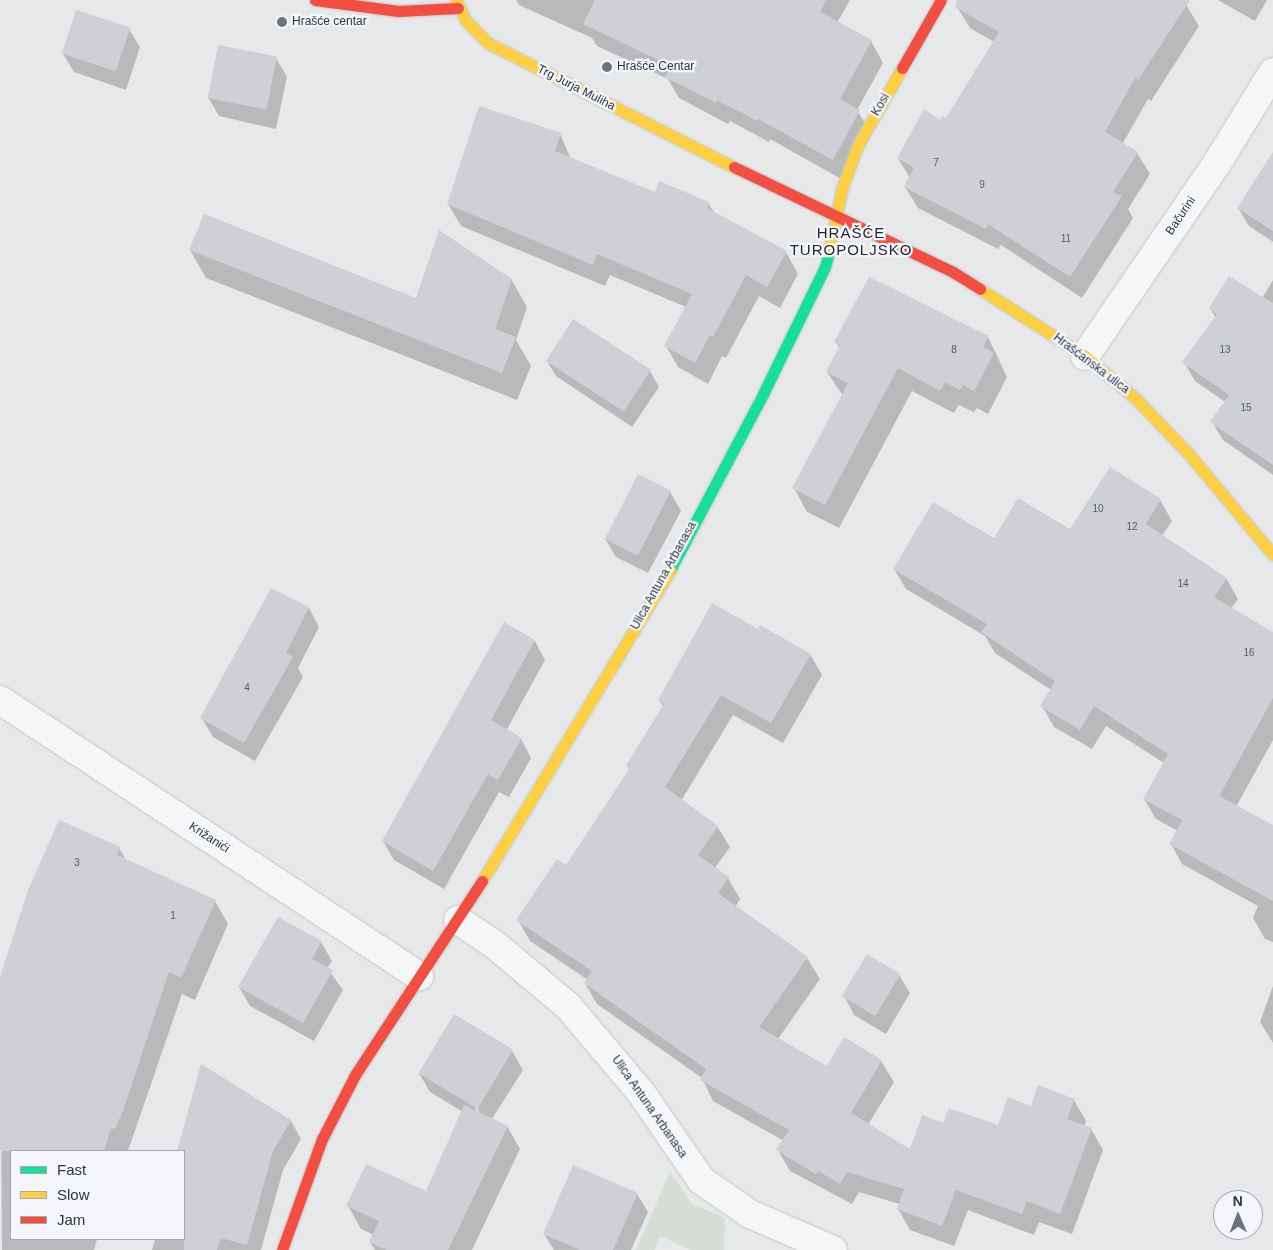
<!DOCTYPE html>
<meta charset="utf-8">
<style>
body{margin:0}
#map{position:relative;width:1273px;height:1250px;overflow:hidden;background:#e6e8ea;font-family:Helvetica,sans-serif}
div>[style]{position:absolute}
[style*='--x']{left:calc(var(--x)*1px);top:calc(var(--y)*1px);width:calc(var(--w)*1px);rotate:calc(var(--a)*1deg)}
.green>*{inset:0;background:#d6ded6}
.shadow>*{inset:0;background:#0003}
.building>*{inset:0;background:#ced0d3;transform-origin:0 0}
.roads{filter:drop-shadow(0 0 1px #c4c6c8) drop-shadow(0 0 1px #c4c6c8)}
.street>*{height:28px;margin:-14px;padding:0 14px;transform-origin:14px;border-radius:14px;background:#f5f6f7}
.fast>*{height:11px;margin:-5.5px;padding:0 5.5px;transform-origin:5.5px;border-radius:5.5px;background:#16e098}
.slow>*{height:11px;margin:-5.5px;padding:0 5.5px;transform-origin:5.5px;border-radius:5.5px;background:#ffcf43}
.jam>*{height:11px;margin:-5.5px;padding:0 5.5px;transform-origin:5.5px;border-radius:5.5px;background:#f24e42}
.dots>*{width:14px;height:14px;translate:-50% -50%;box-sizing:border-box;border:2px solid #f4f6f9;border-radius:50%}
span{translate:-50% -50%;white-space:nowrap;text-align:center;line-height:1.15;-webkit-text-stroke:4.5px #f4f6f9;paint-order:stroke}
.number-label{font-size:10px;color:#545c69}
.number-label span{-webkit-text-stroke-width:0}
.poi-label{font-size:12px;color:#2b3445}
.left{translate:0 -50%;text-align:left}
.street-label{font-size:12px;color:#2b3445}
.quarter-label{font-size:15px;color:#1d2536;letter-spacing:1px}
.legend{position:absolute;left:10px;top:1150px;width:175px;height:90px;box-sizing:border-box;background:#f4f6f9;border:1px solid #a4a8b1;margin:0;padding:6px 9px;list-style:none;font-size:15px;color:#2b3445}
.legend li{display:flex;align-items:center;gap:10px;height:25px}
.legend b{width:25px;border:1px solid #a4a8b1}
.north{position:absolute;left:1213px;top:1190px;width:50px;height:50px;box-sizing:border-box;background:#f4f6f9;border:1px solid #a4a8b1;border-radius:50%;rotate:359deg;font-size:14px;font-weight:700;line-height:20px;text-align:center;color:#2b3445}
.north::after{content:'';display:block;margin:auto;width:18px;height:22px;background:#6c737f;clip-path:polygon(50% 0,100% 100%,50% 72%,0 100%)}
</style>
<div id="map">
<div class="green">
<i style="clip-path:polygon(670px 1172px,692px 1204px,725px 1218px,724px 1250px,691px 1250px,660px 1236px,655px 1250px,636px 1250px)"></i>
</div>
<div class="shadow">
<i style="clip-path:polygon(516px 0,850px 0,837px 23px,871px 41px,883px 63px,857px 110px,871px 133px,845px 181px,770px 139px,769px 142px,730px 121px,728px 124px,679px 98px,668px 79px,597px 46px,592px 38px,519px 5px)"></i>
<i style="clip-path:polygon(961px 0,1178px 0,1186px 5px,1199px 26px,1151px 101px,1148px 99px,1123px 143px,1137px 153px,1150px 174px,1128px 209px,1133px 218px,1082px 298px,1001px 245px,998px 249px,918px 208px,905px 187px,910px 178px,898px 158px,946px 120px,994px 42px,970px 28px,957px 7px)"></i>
<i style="clip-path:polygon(1218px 0,1267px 0,1255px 21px)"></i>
<i style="clip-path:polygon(129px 29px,140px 47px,126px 90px,74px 72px,63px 54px)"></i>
<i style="clip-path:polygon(276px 58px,287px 77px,276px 129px,219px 116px,208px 97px)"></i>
<i style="clip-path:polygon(560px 134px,571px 159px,655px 194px,708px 203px,715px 214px,786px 252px,798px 274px,780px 308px,759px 296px,726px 358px,722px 356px,708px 384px,678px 367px,666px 346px,686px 307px,610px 275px,605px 286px,461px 226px,448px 204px)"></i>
<i style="clip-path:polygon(1273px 155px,1273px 242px,1249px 226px,1238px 208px)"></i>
<i style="clip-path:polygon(190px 250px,417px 300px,511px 279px,527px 307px,516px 340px,531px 366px,517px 400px,206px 278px)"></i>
<i style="clip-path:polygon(1273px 280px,1273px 475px,1223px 440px,1212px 422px,1225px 402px,1195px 381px,1184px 362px,1216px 318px,1210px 308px,1262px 298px)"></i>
<i style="clip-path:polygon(988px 337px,1007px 377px,988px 414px,977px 408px,974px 412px,959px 405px,954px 413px,912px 391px,839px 528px,807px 512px,794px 488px,843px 396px,827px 372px,840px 349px,836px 342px)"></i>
<i style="clip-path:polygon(547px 361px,650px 371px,659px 387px,632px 427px,556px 376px)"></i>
<i style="clip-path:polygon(670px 492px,681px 511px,648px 573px,616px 557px,605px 539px)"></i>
<i style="clip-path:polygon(1160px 500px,1172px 521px,1162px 536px,1226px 578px,1238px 599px,1231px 609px,1273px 634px,1273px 740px,1236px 807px,1273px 827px,1273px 942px,1265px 939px,1253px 918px,1258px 906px,1182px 864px,1171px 844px,1178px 831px,1156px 819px,1144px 799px,1164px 763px,1106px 726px,1092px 749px,1054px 727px,1042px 706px,1051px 690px,995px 653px,985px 636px,906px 589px,894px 569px,994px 540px,1070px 531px)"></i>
<i style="clip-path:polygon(271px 590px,309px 608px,319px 627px,298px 668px,303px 677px,255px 761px,213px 737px,202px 718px)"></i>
<i style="clip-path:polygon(504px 624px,535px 641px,545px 660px,506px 731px,521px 739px,531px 758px,509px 797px,499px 792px,444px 889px,394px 860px,383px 841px)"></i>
<i style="clip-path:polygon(758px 631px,810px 654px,822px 675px,783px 743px,733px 715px,681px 801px,717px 826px,730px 847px,715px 868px,728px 878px,740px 899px,735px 907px,807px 958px,820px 979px,778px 1039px,828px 1067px,845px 1039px,881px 1061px,894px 1082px,868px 1125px,910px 1151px,944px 1124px,999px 1127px,1032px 1107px,1074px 1100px,1086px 1121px,1084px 1127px,1091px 1129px,1103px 1150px,1072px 1234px,1039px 1222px,1034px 1235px,968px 1210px,954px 1246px,910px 1230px,898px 1209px,900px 1204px,859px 1192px,852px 1204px,790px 1171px,778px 1150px,784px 1141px,713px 1101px,702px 1078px,597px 1004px,585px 983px,588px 980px,530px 941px,518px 920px,567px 866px,630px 770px,627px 765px,664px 708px,659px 700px)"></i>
<i style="clip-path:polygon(119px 848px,127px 861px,215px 901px,228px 924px,195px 1000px,182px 994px,128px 1151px,11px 1151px,11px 1239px,97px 1239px,94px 1250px,2px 1250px,0 983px)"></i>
<i style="clip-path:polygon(321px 942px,332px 961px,327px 968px,343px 990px,314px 1041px,250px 1006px,239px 987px)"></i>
<i style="clip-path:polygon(899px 975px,910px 993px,886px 1034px,854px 1015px,844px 996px)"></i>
<i style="clip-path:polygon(1273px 986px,1273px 1043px,1260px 1022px)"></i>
<i style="clip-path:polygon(evenodd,512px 1051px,523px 1070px,492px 1119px,507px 1126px,520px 1149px,472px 1250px,375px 1250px,370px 1242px,374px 1235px,361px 1229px,348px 1206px,426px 1193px,463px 1112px,430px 1092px,419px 1073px,512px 1051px,474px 1103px,480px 1113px,477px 1113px,474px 1103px)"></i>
<i style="clip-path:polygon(202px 1065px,291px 1121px,301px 1139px,283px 1170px,261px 1250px,152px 1250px,155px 1239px,184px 1239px,184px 1151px,178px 1151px)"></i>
<i style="clip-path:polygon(637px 1194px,648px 1212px,631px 1250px,554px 1250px,544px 1234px)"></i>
</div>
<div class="building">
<i style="clip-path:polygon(595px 0,826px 0,820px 12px,872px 40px,840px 99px,860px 110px,833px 160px,758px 119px,757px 121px,717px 100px,716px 103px,665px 77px,671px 66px,583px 24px)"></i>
<i style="clip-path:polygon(957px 0,1190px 0,1138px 80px,1135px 78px,1105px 132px,1138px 152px,1113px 192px,1122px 196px,1070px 277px,988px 224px,986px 229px,904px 187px,914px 168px,897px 158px,924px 109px,940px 120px,942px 116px,946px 118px,999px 32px,955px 7px)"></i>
<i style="left:76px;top:10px;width:57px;height:46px;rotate:18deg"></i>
<i style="left:218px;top:45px;width:60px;height:54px;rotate:11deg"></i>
<i style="clip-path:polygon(479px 106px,561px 133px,555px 151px,655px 192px,659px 181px,709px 202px,707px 208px,787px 251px,767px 287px,746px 275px,713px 337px,710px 335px,695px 363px,664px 346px,692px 294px,597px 254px,593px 265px,447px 204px)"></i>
<i style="clip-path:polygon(1273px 152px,1273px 231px,1237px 208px)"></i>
<i style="clip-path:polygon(204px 214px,416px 298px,439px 230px,512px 279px,495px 329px,516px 337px,502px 373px,189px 250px)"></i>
<i style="clip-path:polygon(1229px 276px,1273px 303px,1273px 465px,1210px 422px,1229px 395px,1182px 362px,1217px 314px,1209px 308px)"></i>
<i style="clip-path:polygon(869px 277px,989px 336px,983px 347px,994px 353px,974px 391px,963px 385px,960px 390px,945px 382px,940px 391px,898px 368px,825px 505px,792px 488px,848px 383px,826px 372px,840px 345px,834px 342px)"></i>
<i style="left:573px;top:319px;width:93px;height:50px;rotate:33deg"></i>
<i style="clip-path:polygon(1110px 467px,1161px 499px,1146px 524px,1227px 578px,1214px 597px,1273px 632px,1273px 698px,1219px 796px,1273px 825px,1273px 901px,1169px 844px,1182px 820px,1143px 799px,1168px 754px,1094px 706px,1080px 730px,1040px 706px,1055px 681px,981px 632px,987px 624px,893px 569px,933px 502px,994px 538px,1018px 498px,1070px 529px)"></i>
<i style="left:638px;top:474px;width:37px;height:73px;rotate:27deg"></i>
<i style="clip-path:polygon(271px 588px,309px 607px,286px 653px,293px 657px,244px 743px,200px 718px)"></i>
<i style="clip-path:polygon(712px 603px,758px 629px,760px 625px,811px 654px,771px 723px,721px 695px,665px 787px,718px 826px,698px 855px,729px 877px,718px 893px,808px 957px,759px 1027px,827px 1066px,844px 1037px,882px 1060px,851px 1113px,910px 1149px,922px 1115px,943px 1123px,949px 1108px,998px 1125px,1008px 1097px,1031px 1106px,1038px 1085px,1075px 1099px,1067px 1119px,1092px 1128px,1060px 1214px,1027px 1201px,1022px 1214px,956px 1190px,942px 1226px,897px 1209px,904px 1189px,847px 1172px,840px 1184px,818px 1171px,816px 1174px,776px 1150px,789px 1130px,700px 1080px,706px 1069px,584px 983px,592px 971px,516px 920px,557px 859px,566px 865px,630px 768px,626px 765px,664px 704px,658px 700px)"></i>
<i style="clip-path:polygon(504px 622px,535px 640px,491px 720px,522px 738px,498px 780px,488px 774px,433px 871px,382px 841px)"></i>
<i style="clip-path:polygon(59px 820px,120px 847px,117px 855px,216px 900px,181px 978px,169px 972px,124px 1108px,115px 1129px,111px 1128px,104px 1151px,0 1151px,0 977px,28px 890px)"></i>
<i style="clip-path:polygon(278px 917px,322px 941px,312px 959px,333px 970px,303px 1023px,238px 987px)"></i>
<i style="left:867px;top:954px;width:39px;height:49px;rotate:31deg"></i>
<i style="left:454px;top:1014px;width:69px;height:69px;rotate:31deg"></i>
<i style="clip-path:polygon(201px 1064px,291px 1120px,273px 1151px,247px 1245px,221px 1238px,217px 1250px,184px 1250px,184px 1151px,177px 1151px)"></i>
<i style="clip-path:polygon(464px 1105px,508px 1126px,448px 1250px,387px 1250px,369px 1242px,379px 1221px,346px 1206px,366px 1164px,426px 1191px)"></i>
<i style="clip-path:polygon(573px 1165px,638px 1193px,613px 1250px,580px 1250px,543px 1234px)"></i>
</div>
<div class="roads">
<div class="street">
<i style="--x:1085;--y:356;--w:232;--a:-55.6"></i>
<i style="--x:1216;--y:165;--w:109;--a:-58.5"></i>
<i style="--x:0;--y:700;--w:502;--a:33.37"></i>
<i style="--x:458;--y:920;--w:45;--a:34"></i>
<i style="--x:495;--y:945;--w:95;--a:39.9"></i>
<i style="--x:568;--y:1006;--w:115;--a:49.9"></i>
<i style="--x:642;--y:1094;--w:104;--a:55.5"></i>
<i style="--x:701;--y:1180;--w:60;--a:34.8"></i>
<i style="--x:750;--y:1214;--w:90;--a:23.4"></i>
</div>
<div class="fast">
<i style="--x:670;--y:570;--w:199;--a:-62.1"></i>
<i style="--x:763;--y:394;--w:141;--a:-64"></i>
<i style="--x:825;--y:267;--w:16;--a:-76"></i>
</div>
<div class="slow">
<i style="--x:456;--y:0;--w:23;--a:65"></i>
<i style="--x:466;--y:21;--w:31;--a:45"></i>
<i style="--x:488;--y:43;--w:275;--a:26.8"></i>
<i style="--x:829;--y:251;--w:64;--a:-78.3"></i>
<i style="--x:842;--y:188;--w:46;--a:-69.6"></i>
<i style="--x:858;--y:145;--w:89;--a:-60.3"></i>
<i style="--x:980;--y:289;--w:125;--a:32.5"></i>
<i style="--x:1085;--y:356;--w:67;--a:40.1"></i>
<i style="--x:1136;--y:399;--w:74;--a:46.1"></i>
<i style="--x:1187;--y:452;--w:134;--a:50.1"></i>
<i style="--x:482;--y:881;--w:363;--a:-58.8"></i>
</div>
<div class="jam">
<i style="--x:315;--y:0;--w:84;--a:7.5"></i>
<i style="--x:398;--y:11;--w:60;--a:-2.9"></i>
<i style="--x:902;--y:68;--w:78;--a:-60.2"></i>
<i style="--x:734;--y:167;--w:243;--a:25.6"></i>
<i style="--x:953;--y:272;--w:32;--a:32"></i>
<i style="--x:282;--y:1250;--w:118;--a:-70.2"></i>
<i style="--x:322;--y:1139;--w:72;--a:-62.7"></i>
<i style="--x:355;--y:1075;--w:232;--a:-56.8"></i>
</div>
</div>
<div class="dots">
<i style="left:282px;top:22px;background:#6c737f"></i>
<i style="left:607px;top:67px;background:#6c737f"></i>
</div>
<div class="number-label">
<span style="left:936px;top:163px">7</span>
<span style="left:982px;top:185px">9</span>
<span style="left:1066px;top:239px">11</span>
<span style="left:954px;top:350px">8</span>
<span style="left:1225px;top:350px">13</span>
<span style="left:1246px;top:408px">15</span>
<span style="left:1098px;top:509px">10</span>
<span style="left:1132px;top:527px">12</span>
<span style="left:1183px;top:584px">14</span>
<span style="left:1249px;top:653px">16</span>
<span style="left:247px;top:688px">4</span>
<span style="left:77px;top:863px">3</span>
<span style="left:173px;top:916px">1</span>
</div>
<div class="poi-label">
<span class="left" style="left:292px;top:22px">Hrašće centar</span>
<span class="left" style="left:617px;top:67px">Hrašće Centar</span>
</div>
<div class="street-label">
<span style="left:576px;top:88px;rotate:27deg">Trg Jurja Muliha</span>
<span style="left:881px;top:105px;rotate:-60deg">Kosi</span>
<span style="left:1181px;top:216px;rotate:-56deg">Bačurini</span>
<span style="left:1091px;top:364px;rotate:37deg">Hrašćanska ulica</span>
<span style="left:664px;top:576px;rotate:-61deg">Ulica Antuna Arbanasa</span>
<span style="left:209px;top:838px;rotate:33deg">Križanići</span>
<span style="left:649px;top:1107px;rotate:55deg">Ulica Antuna Arbanasa</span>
</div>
<div class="quarter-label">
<span style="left:851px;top:241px">HRAŠĆE<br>TUROPOLJSKO</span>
</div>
<ul class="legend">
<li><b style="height:6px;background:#16e098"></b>Fast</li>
<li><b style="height:6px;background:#ffcf43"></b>Slow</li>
<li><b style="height:6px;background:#f24e42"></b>Jam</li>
</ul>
<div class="north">N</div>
</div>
